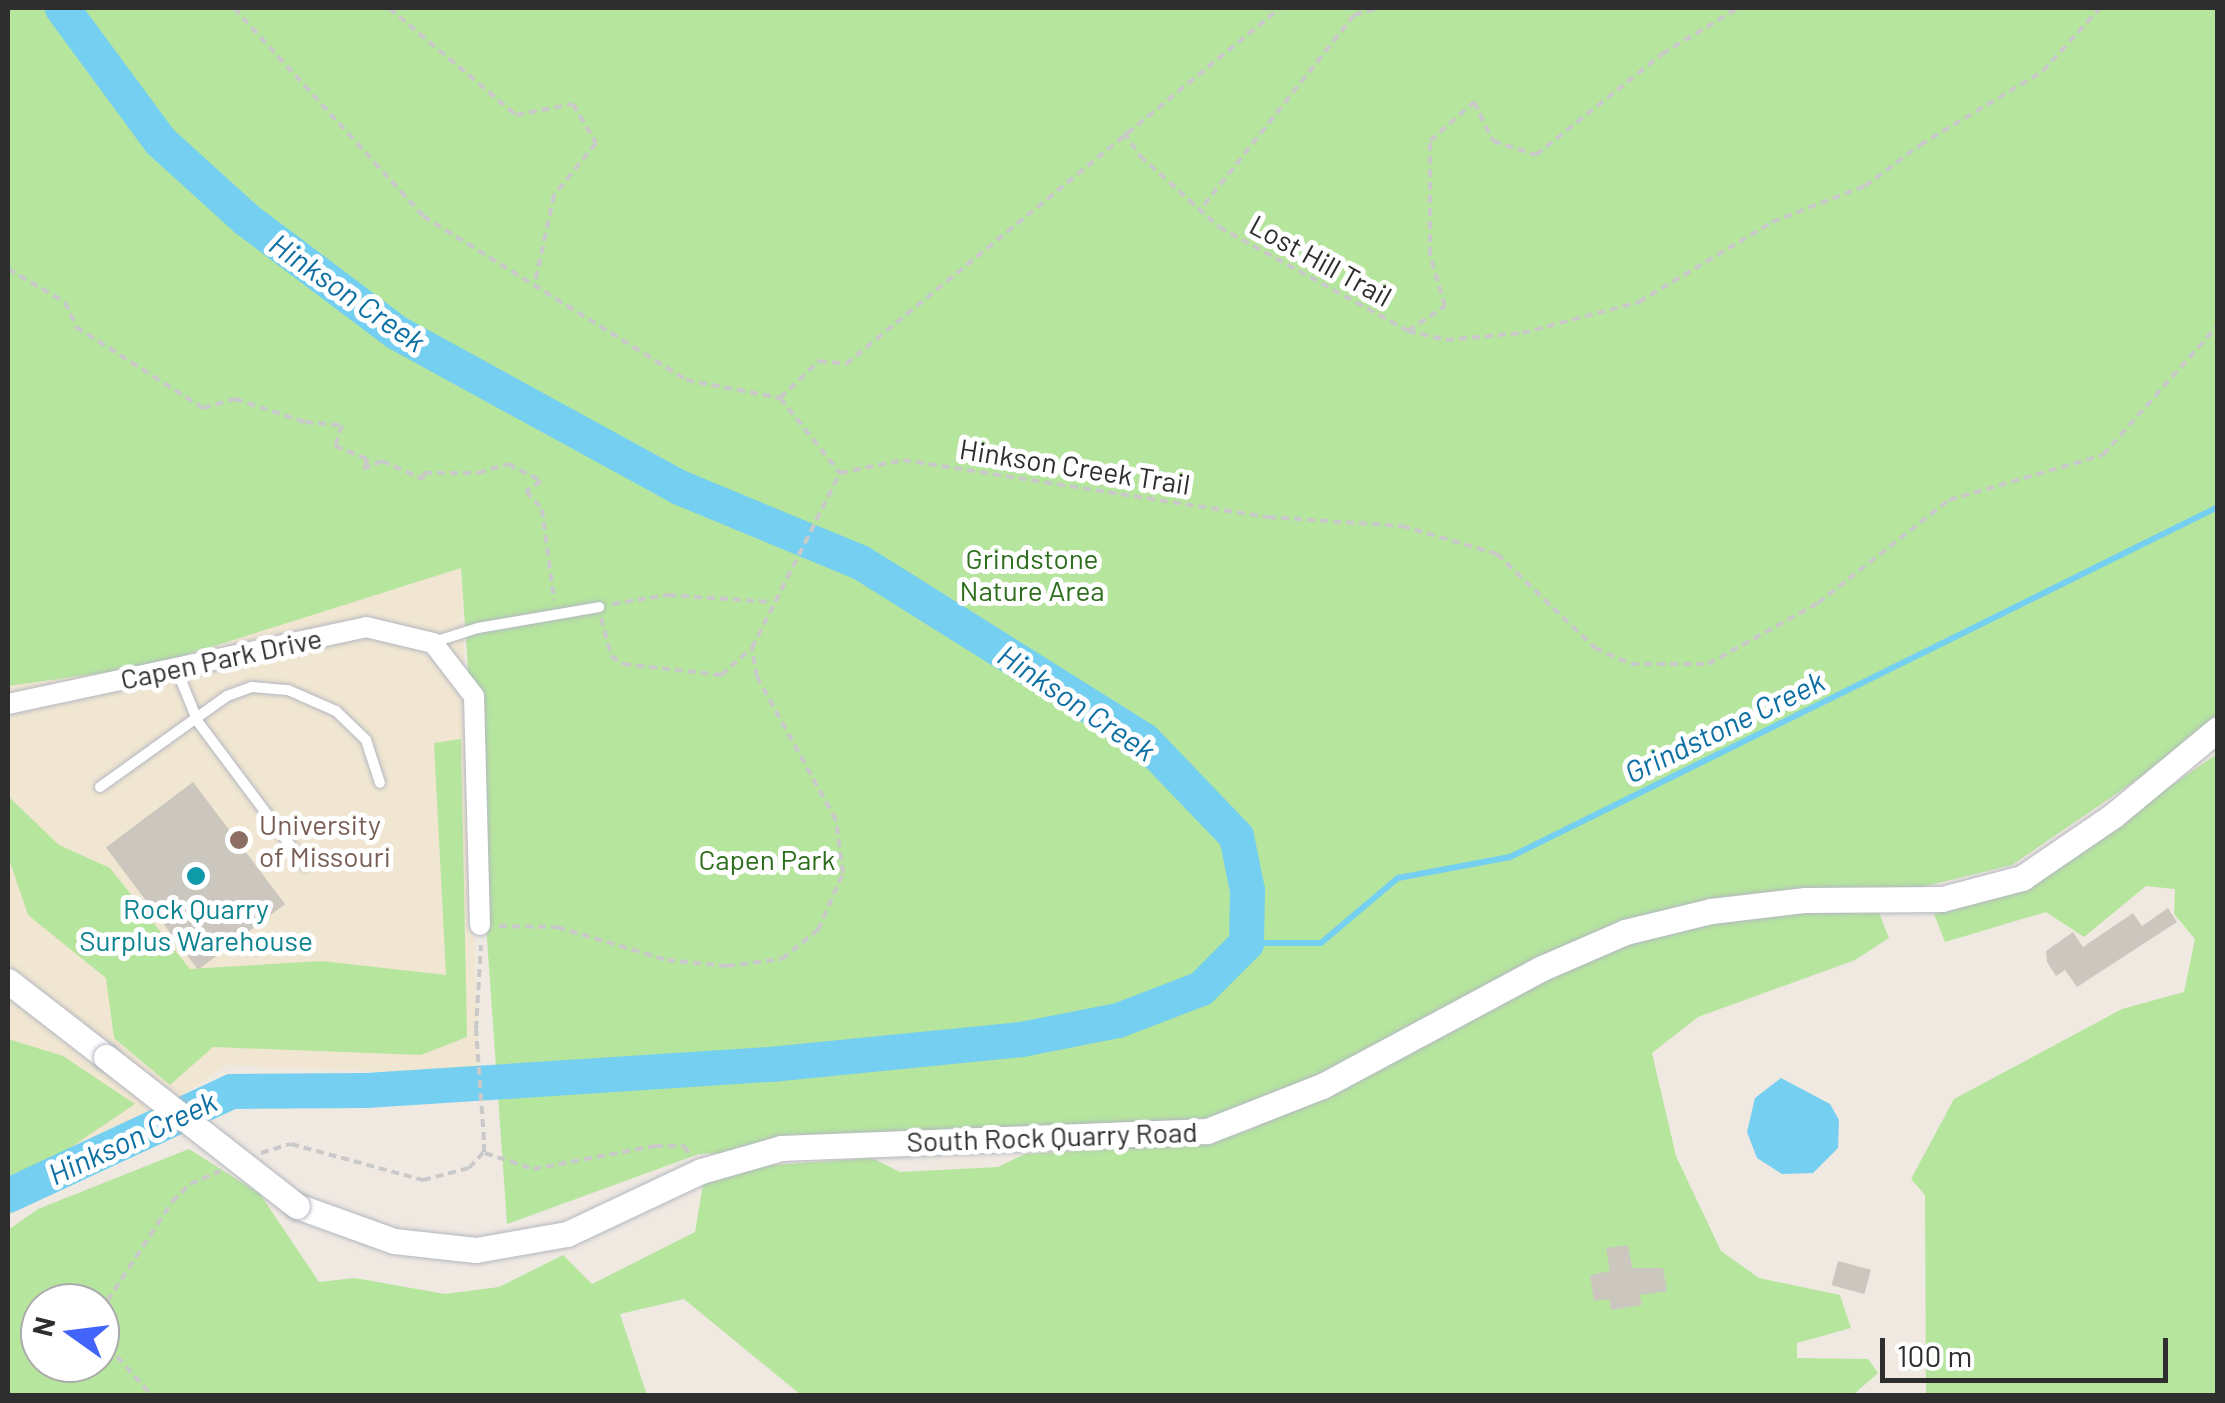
<!DOCTYPE html>
<style>
body{margin:0}
#map{position:relative;width:2225px;height:1403px;overflow:hidden;background:#efe9e1;font-family:Barlow,sans-serif}
div>[style]{position:absolute}
[style*='--x']{left:calc(var(--x)*1px);top:calc(var(--y)*1px);width:calc(var(--w)*1px);rotate:calc(var(--a)*1deg)}
.education>*{inset:0;background:#f0e6d1}
.green>*{inset:0;background:#b6e59e}
.water>*{inset:0;background:#75cff0}
.stream>*{height:6px;margin:-3px;padding:0 3px;transform-origin:3px;border-radius:3px;background:#75cff0}
.river>*{height:35px;margin:-17.5px;padding:0 17.5px;transform-origin:17.5px;border-radius:17.5px;background:#75cff0}
.building>*{inset:0;background:#cbc7bf;transform-origin:0 0}
.path>*{height:4px;margin-top:-2px;transform-origin:0;background:repeating-linear-gradient(90deg,#c9c9c9 0 8px,transparent 0 13px)}
.roads{filter:drop-shadow(0 0 2px #b4b7c1) drop-shadow(0 0 2px #b4b7c1)}
.service>*{height:10px;margin:-5px;padding:0 5px;transform-origin:5px;border-radius:5px;background:#fff}
.minor>*{height:20px;margin:-10px;padding:0 10px;transform-origin:10px;border-radius:10px;background:#fff}
.tertiary>*{height:25px;margin:-12.5px;padding:0 12.5px;transform-origin:12.5px;border-radius:12.5px;background:#fff}
.bridges{filter:drop-shadow(0 0 2px #b4b7c1) drop-shadow(0 0 2px #b4b7c1)}
.tertiary-bridge>*{height:25px;margin:-12.5px;padding:0 12.5px;transform-origin:12.5px;border-radius:12.5px;background:#fff}
.dots>*{width:28px;height:28px;translate:-50% -50%;box-sizing:border-box;border:5px solid #fff;border-radius:50%}
span{translate:-50% -50%;white-space:nowrap;text-align:center;line-height:1.15;-webkit-text-stroke:10px #fff;paint-order:stroke}
.street-label{font-size:28px;color:#2e2e2e}
.park-label{font-size:28px;color:#2c6e1b}
.education-label{font-size:28px;color:#785e54}
.left{translate:0 -50%;text-align:left}
.culture-label{font-size:28px;color:#0d838f}
.water-label{font-size:30px;color:#0d6fa3;font-style:italic}
.frame{position:absolute;inset:0;border:10px solid #2e2e2e;pointer-events:none}
.north{position:absolute;left:20px;top:1283px;width:100px;height:100px;box-sizing:border-box;background:#fff;border:2px solid #ababab;border-radius:50%;rotate:284deg;font-size:28px;font-weight:700;line-height:40px;text-align:center;color:#2e2e2e}
.north::after{content:'';display:block;margin:auto;width:35px;height:45px;background:#4264fb;clip-path:polygon(50% 0,100% 100%,50% 72%,0 100%)}
.scale{position:absolute;left:1880px;top:1338px;width:288px;height:45px;box-sizing:border-box;border:5px solid #2e2e2e;border-top:0;padding-left:12px;font-size:30px;line-height:35px;white-space:nowrap;color:#2e2e2e;-webkit-text-stroke:8px #fff;paint-order:stroke}
</style>
<div id="map">
<div class="education">
<i style="clip-path:polygon(461px 564px,479px 1069px,434px 1074px,226px 1065px,8px 1217px,8px 684px)"></i>
</div>
<div class="green">
<i style="clip-path:polygon(evenodd,8px 8px,2217px 8px,2217px 725px,2012px 865px,1893px 894px,1650px 932px,1861px 904px,1879px 913px,1889px 938px,1855px 960px,1698px 1017px,1652px 1053px,1676px 1156px,1721px 1251px,1759px 1278px,1840px 1295px,1851px 1328px,1797px 1343px,1797px 1358px,1868px 1359px,1878px 1373px,1853px 1395px,801px 1395px,684px 1299px,620px 1314px,647px 1395px,8px 1395px,8px 1230px,38px 1209px,189px 1149px,260px 1194px,319px 1282px,355px 1278px,445px 1294px,499px 1287px,563px 1255px,592px 1284px,695px 1232px,703px 1184px,745px 1167px,872px 1158px,900px 1172px,998px 1167px,1025px 1154px,1202px 1143px,1247px 1131px,1385px 1061px,1191px 1134px,699px 1154px,507px 1224px,461px 568px,151px 666px,8px 686px,8px 8px,40px 1303px,100px 1303px,100px 1363px,40px 1363px,40px 1303px)"></i>
<i style="clip-path:polygon(461px 739px,467px 1037px,421px 1055px,213px 1047px,170px 1085px,114px 1038px,106px 978px,28px 915px,8px 856px,8px 796px,59px 845px,110px 868px,190px 969px,322px 961px,446px 975px,434px 743px)"></i>
<i style="clip-path:polygon(2217px 754px,2217px 1395px,1926px 1395px,1925px 1195px,1911px 1179px,1954px 1099px,2122px 1009px,2184px 992px,2195px 939px,2174px 914px,2175px 889px,2146px 886px,2084px 937px,2046px 912px,1945px 942px,1934px 914px,2018px 891px)"></i>
<i style="clip-path:polygon(8px 1039px,63px 1056px,135px 1104px,55px 1158px,8px 1176px)"></i>
</div>
<div class="water">
<i style="clip-path:polygon(1781px 1078px,1830px 1104px,1839px 1120px,1838px 1148px,1813px 1173px,1782px 1174px,1757px 1158px,1747px 1132px,1755px 1098px)"></i>
</div>
<div class="stream">
<i style="--x:1246;--y:943;--w:75;--a:0"></i>
<i style="--x:1321;--y:943;--w:101;--a:-40.2"></i>
<i style="--x:1398;--y:878;--w:114;--a:-10.6"></i>
<i style="--x:1510;--y:857;--w:790;--a:-26.31"></i>
</div>
<div class="river">
<i style="--x:8;--y:1195;--w:246;--a:-25"></i>
<i style="--x:231;--y:1091;--w:135;--a:-0.4"></i>
<i style="--x:366;--y:1090;--w:405;--a:-3.7"></i>
<i style="--x:770;--y:1064;--w:252;--a:-5.7"></i>
<i style="--x:1021;--y:1039;--w:99;--a:-11.1"></i>
<i style="--x:1118;--y:1020;--w:89;--a:-21.1"></i>
<i style="--x:1201;--y:988;--w:64;--a:-45"></i>
<i style="--x:1246;--y:943;--w:53;--a:-88.9"></i>
<i style="--x:1247;--y:890;--w:55;--a:-101.5"></i>
<i style="--x:1236;--y:836;--w:133;--a:-133.8"></i>
<i style="--x:1144;--y:740;--w:335;--a:-147.9"></i>
<i style="--x:860;--y:562;--w:196;--a:-157.5"></i>
<i style="--x:679;--y:487;--w:323;--a:-151.3"></i>
<i style="--x:396;--y:332;--w:188;--a:-143"></i>
<i style="--x:246;--y:219;--w:116;--a:-137.8"></i>
<i style="--x:160;--y:141;--w:165;--a:-126.4"></i>
</div>
<div class="building">
<i style="left:193px;top:782px;width:153px;height:109px;rotate:53deg"></i>
<i style="clip-path:polygon(2168px 908px,2177px 922px,2077px 987px,2065px 970px,2056px 976px,2047px 962px,2046px 951px,2073px 932px,2083px 947px,2133px 913px,2142px 926px)"></i>
<i style="clip-path:polygon(1628px 1245px,1632px 1268px,1663px 1268px,1667px 1291px,1640px 1295px,1642px 1305px,1611px 1310px,1609px 1299px,1594px 1301px,1590px 1275px,1610px 1271px,1606px 1248px)"></i>
<i style="left:1838px;top:1261px;width:34px;height:25px;rotate:15deg"></i>
</div>
<div class="path">
<i style="--x:234;--y:8;--w:281;--a:47.7"></i>
<i style="--x:423;--y:216;--w:310;--a:31.9"></i>
<i style="--x:686;--y:380;--w:96;--a:10.8"></i>
<i style="--x:780;--y:398;--w:96;--a:51.3"></i>
<i style="--x:389;--y:8;--w:166;--a:40.1"></i>
<i style="--x:516;--y:115;--w:58;--a:-10.9"></i>
<i style="--x:573;--y:104;--w:45;--a:59.5"></i>
<i style="--x:596;--y:143;--w:67;--a:128.9"></i>
<i style="--x:554;--y:195;--w:89;--a:102.3"></i>
<i style="--x:1124;--y:132;--w:29;--a:56"></i>
<i style="--x:1140;--y:156;--w:106;--a:41.9"></i>
<i style="--x:1219;--y:227;--w:216;--a:28.8"></i>
<i style="--x:1408;--y:331;--w:45;--a:-34"></i>
<i style="--x:1445;--y:306;--w:53;--a:-106.4"></i>
<i style="--x:1430;--y:255;--w:114;--a:-90"></i>
<i style="--x:1430;--y:141;--w:59;--a:-41.6"></i>
<i style="--x:1474;--y:102;--w:43;--a:64"></i>
<i style="--x:1493;--y:141;--w:45;--a:18"></i>
<i style="--x:1536;--y:155;--w:161;--a:-38.7"></i>
<i style="--x:1662;--y:54;--w:89;--a:-31.2"></i>
<i style="--x:1204;--y:205;--w:242;--a:-51.7"></i>
<i style="--x:1354;--y:15;--w:25;--a:-16"></i>
<i style="--x:8;--y:269;--w:66;--a:30.1"></i>
<i style="--x:65;--y:302;--w:27;--a:66"></i>
<i style="--x:76;--y:327;--w:151;--a:32.5"></i>
<i style="--x:203;--y:408;--w:33;--a:-16"></i>
<i style="--x:235;--y:399;--w:74;--a:18.2"></i>
<i style="--x:305;--y:422;--w:37;--a:5"></i>
<i style="--x:342;--y:425;--w:22;--a:108"></i>
<i style="--x:335;--y:446;--w:35;--a:22"></i>
<i style="--x:368;--y:459;--w:11;--a:117"></i>
<i style="--x:363;--y:469;--w:21;--a:-23"></i>
<i style="--x:382;--y:461;--w:45;--a:23.7"></i>
<i style="--x:423;--y:479;--w:6;--a:-81"></i>
<i style="--x:424;--y:473;--w:54;--a:0"></i>
<i style="--x:478;--y:473;--w:31;--a:-17"></i>
<i style="--x:508;--y:464;--w:37;--a:27"></i>
<i style="--x:541;--y:481;--w:18;--a:146"></i>
<i style="--x:526;--y:491;--w:24;--a:48"></i>
<i style="--x:542;--y:509;--w:92;--a:82.5"></i>
<i style="--x:1408;--y:331;--w:39;--a:13"></i>
<i style="--x:1446;--y:340;--w:76;--a:-5.3"></i>
<i style="--x:1522;--y:333;--w:121;--a:-14.8"></i>
<i style="--x:1639;--y:302;--w:155;--a:-31"></i>
<i style="--x:1772;--y:222;--w:100;--a:-21.2"></i>
<i style="--x:1865;--y:186;--w:69;--a:-36.7"></i>
<i style="--x:1920;--y:145;--w:144;--a:-31"></i>
<i style="--x:2043;--y:71;--w:85;--a:-47.9"></i>
<i style="--x:780;--y:398;--w:54;--a:-43.5"></i>
<i style="--x:819;--y:361;--w:27;--a:6"></i>
<i style="--x:846;--y:364;--w:561;--a:-39.36"></i>
<i style="--x:612;--y:604;--w:57;--a:-9.1"></i>
<i style="--x:668;--y:595;--w:103;--a:3.9"></i>
<i style="--x:601;--y:618;--w:39;--a:75"></i>
<i style="--x:611;--y:656;--w:14;--a:34"></i>
<i style="--x:623;--y:664;--w:99;--a:6.4"></i>
<i style="--x:721;--y:675;--w:41;--a:-41.1"></i>
<i style="--x:499;--y:926;--w:58;--a:1"></i>
<i style="--x:557;--y:927;--w:115;--a:16.7"></i>
<i style="--x:667;--y:960;--w:60;--a:5.7"></i>
<i style="--x:727;--y:966;--w:55;--a:-7.3"></i>
<i style="--x:782;--y:959;--w:46;--a:-38.9"></i>
<i style="--x:818;--y:930;--w:62;--a:-66.3"></i>
<i style="--x:843;--y:873;--w:53;--a:-97.5"></i>
<i style="--x:836;--y:820;--w:163;--a:-118.9"></i>
<i style="--x:757;--y:677;--w:29;--a:-100"></i>
<i style="--x:752;--y:648;--w:196;--a:-63.3"></i>
<i style="--x:840;--y:473;--w:64;--a:-11.7"></i>
<i style="--x:903;--y:460;--w:369;--a:8.9"></i>
<i style="--x:1268;--y:517;--w:134;--a:3.8"></i>
<i style="--x:1402;--y:526;--w:99;--a:16.4"></i>
<i style="--x:1497;--y:554;--w:136;--a:43.8"></i>
<i style="--x:1595;--y:648;--w:39;--a:24"></i>
<i style="--x:1631;--y:664;--w:77;--a:0"></i>
<i style="--x:1708;--y:664;--w:126;--a:-29"></i>
<i style="--x:1818;--y:603;--w:167;--a:-38.2"></i>
<i style="--x:1949;--y:500;--w:160;--a:-16.3"></i>
<i style="--x:2103;--y:455;--w:174;--a:-48.5"></i>
<i style="--x:261;--y:1153;--w:31;--a:-17"></i>
<i style="--x:291;--y:1144;--w:137;--a:15.3"></i>
<i style="--x:423;--y:1180;--w:48;--a:-14.6"></i>
<i style="--x:469;--y:1168;--w:22;--a:-47"></i>
<i style="--x:484;--y:1152;--w:12;--a:-90"></i>
<i style="--x:484;--y:1140;--w:111;--a:-94.1"></i>
<i style="--x:476;--y:1029;--w:84;--a:-86.6"></i>
<i style="--x:485;--y:1153;--w:51;--a:18.4"></i>
<i style="--x:533;--y:1169;--w:124;--a:-10.7"></i>
<i style="--x:655;--y:1146;--w:29;--a:0"></i>
<i style="--x:684;--y:1146;--w:11;--a:56"></i>
<i style="--x:100;--y:1312;--w:131;--a:-56.8"></i>
<i style="--x:172;--y:1202;--w:25;--a:-45"></i>
<i style="--x:190;--y:1184;--w:33;--a:-23"></i>
<i style="--x:100;--y:1337;--w:79;--a:48.6"></i>
</div>
<div class="roads">
<div class="service">
<i style="--x:434;--y:642;--w:46;--a:-17.7"></i>
<i style="--x:478;--y:628;--w:123;--a:-9.8"></i>
<i style="--x:176;--y:668;--w:58;--a:67.8"></i>
<i style="--x:198;--y:722;--w:179;--a:53.2"></i>
<i style="--x:100;--y:787;--w:156;--a:-35.6"></i>
<i style="--x:227;--y:696;--w:27;--a:-20"></i>
<i style="--x:252;--y:687;--w:36;--a:5"></i>
<i style="--x:288;--y:690;--w:52;--a:23.6"></i>
<i style="--x:336;--y:711;--w:42;--a:44"></i>
<i style="--x:366;--y:740;--w:45;--a:72"></i>
</div>
<div class="minor">
<i style="--x:8;--y:704;--w:366;--a:-12.1"></i>
<i style="--x:366;--y:627;--w:69;--a:13.4"></i>
<i style="--x:433;--y:643;--w:67;--a:52.3"></i>
<i style="--x:474;--y:696;--w:229;--a:88.5"></i>
</div>
<div class="tertiary">
<i style="--x:8;--y:981;--w:124;--a:37.8"></i>
<i style="--x:297;--y:1206;--w:103;--a:19.8"></i>
<i style="--x:394;--y:1241;--w:82;--a:6.3"></i>
<i style="--x:476;--y:1250;--w:92;--a:-10"></i>
<i style="--x:567;--y:1234;--w:148;--a:-25.2"></i>
<i style="--x:701;--y:1171;--w:83;--a:-16"></i>
<i style="--x:781;--y:1148;--w:426;--a:-2.3"></i>
<i style="--x:1207;--y:1131;--w:123;--a:-21.4"></i>
<i style="--x:1322;--y:1086;--w:247;--a:-28.2"></i>
<i style="--x:1540;--y:969;--w:93;--a:-23.5"></i>
<i style="--x:1625;--y:932;--w:89;--a:-13.7"></i>
<i style="--x:1711;--y:911;--w:95;--a:-6.7"></i>
<i style="--x:1805;--y:900;--w:137;--a:-0.4"></i>
<i style="--x:1942;--y:899;--w:83;--a:-14.7"></i>
<i style="--x:2022;--y:878;--w:112;--a:-34.4"></i>
<i style="--x:2114;--y:815;--w:135;--a:-39.6"></i>
</div>
</div>
<div class="bridges">
<div class="tertiary-bridge">
<i style="--x:106;--y:1057;--w:242;--a:38"></i>
</div>
</div>
<div class="dots">
<i style="left:239px;top:840px;background:#8d6e63"></i>
<i style="left:196px;top:876px;background:#0f9aa8"></i>
</div>
<div class="street-label">
<span style="left:1321px;top:260px;rotate:29deg">Lost Hill Trail</span>
<span style="left:1075px;top:466px;rotate:9deg">Hinkson Creek Trail</span>
<span style="left:221px;top:658px;rotate:-12deg">Capen Park Drive</span>
<span style="left:1052px;top:1136px;rotate:-2deg">South Rock Quarry Road</span>
</div>
<div class="park-label">
<span style="left:1032px;top:574px">Grindstone<br>Nature Area</span>
<span style="left:767px;top:859px">Capen Park</span>
</div>
<div class="education-label">
<span class="left" style="left:259px;top:840px">University<br>of Missouri</span>
</div>
<div class="culture-label">
<span style="left:196px;top:924px">Rock Quarry<br>Surplus Warehouse</span>
</div>
<div class="water-label">
<span style="left:348px;top:292px;rotate:35deg">Hinkson Creek</span>
<span style="left:1077px;top:702px;rotate:34deg">Hinkson Creek</span>
<span style="left:1724px;top:726px;rotate:-26deg">Grindstone Creek</span>
<span style="left:132px;top:1137px;rotate:-25deg">Hinkson Creek</span>
</div>
<div class="frame"></div>
<div class="north">N</div>
<div class="scale">100 m</div>
</div>
